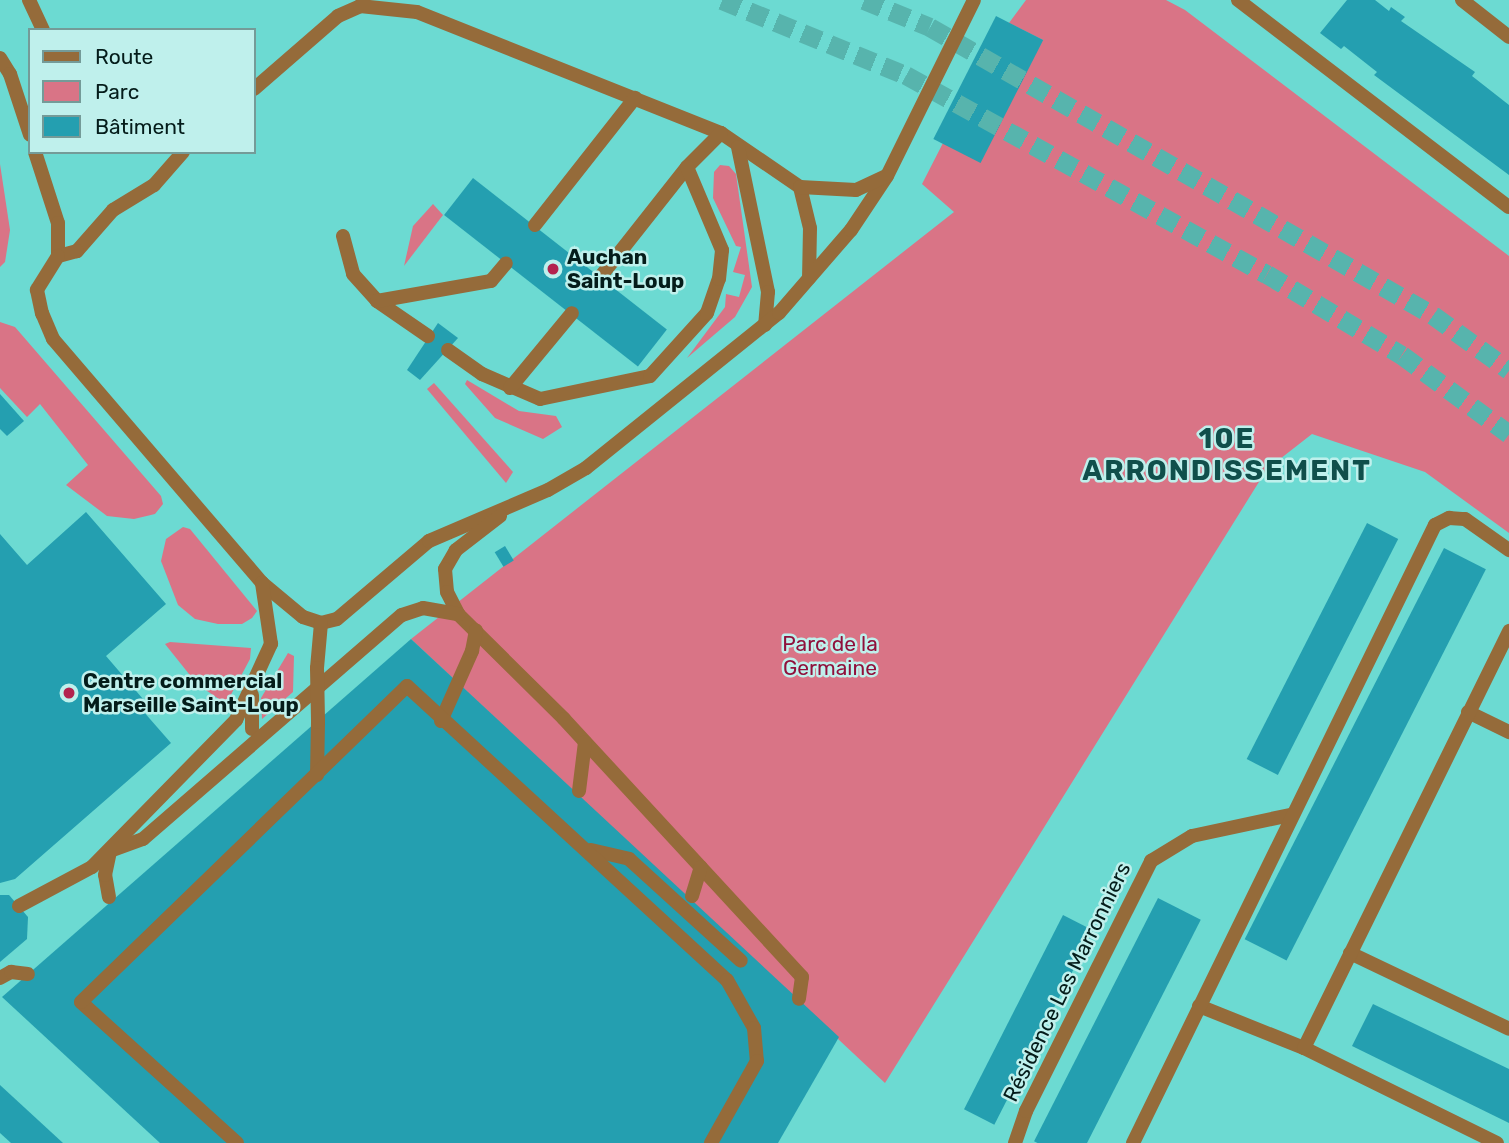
<!DOCTYPE html>
<meta charset="utf-8">
<style>
body{margin:0}
#map{position:relative;width:1509px;height:1143px;overflow:hidden;background:#6cdad2;font-family:Rubik,sans-serif}
div>[style]{position:absolute}
[style*='--x']{left:calc(var(--x)*1px);top:calc(var(--y)*1px);width:calc(var(--w)*1px);rotate:calc(var(--a)*1deg)}
.green>*{inset:0;background:#d97486}
.building>*{inset:0;background:#249fb0;transform-origin:0 0}
.trunk-tunnel>*{height:19px;margin-top:-9.5px;transform-origin:0;background:repeating-linear-gradient(90deg,#57b4ad 0 19px,transparent 0 29px)}
.service>*{height:14px;margin:-7px;padding:0 7px;transform-origin:7px;border-radius:7px;background:#956b3a}
.tertiary>*{height:14px;margin:-7px;padding:0 7px;transform-origin:7px;border-radius:7px;background:#956b3a}
.service-bridge>*{height:14px;margin:-7px;padding:0 7px;transform-origin:7px;border-radius:7px;background:#956b3a}
.dots>*{width:19px;height:19px;translate:-50% -50%;box-sizing:border-box;border:4px solid #bff0ec;border-radius:50%}
span{translate:-50% -50%;white-space:nowrap;text-align:center;line-height:1.15;-webkit-text-stroke:5px #bff0ec;paint-order:stroke}
.poi-label{font-size:21px;color:#041c1a;font-weight:700}
.left{translate:0 -50%;text-align:left}
.park-label{font-size:21px;color:#90103b}
.street-label{font-size:21px;color:#041c1a}
.district-label{font-size:28px;color:#104f4b;font-weight:700;letter-spacing:2px}
.legend{position:absolute;left:28px;top:28px;width:228px;height:126px;box-sizing:border-box;background:#bff0ec;border:2px solid #749b98;margin:0;padding:9px 12px;list-style:none;font-size:21px;color:#041c1a}
.legend li{display:flex;align-items:center;gap:14px;height:35px}
.legend b{width:35px;border:2px solid #749b98}
</style>
<div id="map">
<div class="green">
<i style="clip-path:polygon(1026px 0,1166px 0,1185px 10px,1509px 256px,1509px 533px,1425px 472px,1312px 434px,1267px 469px,885px 1083px,411px 639px,954px 212px,922px 184px,943px 143px,1043px 40px,1009px 23px)"></i>
<i style="clip-path:polygon(0 164px,10px 230px,5px 262px,0 267px)"></i>
<i style="clip-path:polygon(720px 165px,729px 166px,736px 174px,752px 287px,735px 317px,687px 358px,725px 307px,726px 294px,739px 297px,745px 275px,733px 272px,741px 247px,736px 246px,713px 198px,714px 172px)"></i>
<i style="clip-path:polygon(433px 204px,443px 215px,404px 266px,413px 226px)"></i>
<i style="clip-path:polygon(0 322px,15px 327px,161px 496px,163px 504px,155px 514px,134px 519px,107px 516px,66px 485px,88px 465px,40px 404px,27px 417px,0 388px)"></i>
<i style="clip-path:polygon(467px 380px,519px 411px,556px 416px,562px 427px,543px 439px,495px 418px,465px 384px)"></i>
<i style="clip-path:polygon(434px 383px,513px 472px,506px 483px,427px 389px)"></i>
<i style="clip-path:polygon(183px 527px,190px 529px,257px 611px,252px 618px,242px 624px,218px 624px,195px 619px,178px 605px,161px 561px,166px 539px)"></i>
<i style="clip-path:polygon(170px 642px,251px 648px,250px 659px,226px 704px,197px 684px,165px 644px)"></i>
<i style="clip-path:polygon(288px 653px,294px 656px,293px 692px,262px 719px,261px 698px)"></i>
</div>
<div class="building">
<i style="clip-path:polygon(1347px 0,1375px 0,1389px 11px,1391px 7px,1405px 17px,1401px 21px,1475px 72px,1472px 76px,1509px 105px,1509px 175px,1374px 75px,1377px 72px,1344px 46px,1341px 49px,1320px 33px)"></i>
<i style="left:996px;top:16px;width:53px;height:138px;rotate:27deg"></i>
<i style="left:473px;top:178px;width:246px;height:47px;rotate:38deg"></i>
<i style="clip-path:polygon(438px 323px,458px 338px,420px 380px,407px 370px)"></i>
<i style="clip-path:polygon(0 394px,24px 421px,7px 436px,0 429px)"></i>
<i style="clip-path:polygon(86px 512px,166px 604px,106px 656px,149px 706px,143px 711px,171px 743px,15px 879px,0 883px,0 534px,27px 565px)"></i>
<i style="left:1367px;top:523px;width:35px;height:265px;rotate:27deg"></i>
<i style="left:505px;top:546px;width:17px;height:12px;rotate:59deg"></i>
<i style="left:1444px;top:548px;width:47px;height:439px;rotate:27deg"></i>
<i style="clip-path:polygon(411px 639px,839px 1037px,778px 1143px,160px 1143px,2px 997px)"></i>
<i style="clip-path:polygon(0 895px,9px 895px,28px 917px,27px 939px,0 962px)"></i>
<i style="left:1158px;top:898px;width:48px;height:273px;rotate:27deg"></i>
<i style="left:1063px;top:915px;width:34px;height:218px;rotate:27deg"></i>
<i style="clip-path:polygon(1373px 1004px,1509px 1069px,1509px 1123px,1352px 1046px)"></i>
<i style="clip-path:polygon(0 1085px,63px 1143px,11px 1143px,0 1133px)"></i>
</div>
<div class="trunk-tunnel">
<i style="--x:722;--y:0;--w:199;--a:22.2"></i>
<i style="--x:906;--y:75;--w:412;--a:28.9"></i>
<i style="--x:1267;--y:274;--w:157;--a:31"></i>
<i style="--x:1402;--y:355;--w:133;--a:36.4"></i>
<i style="--x:864;--y:0;--w:71;--a:22.2"></i>
<i style="--x:930;--y:27;--w:580;--a:29.79"></i>
<i style="--x:1433;--y:315;--w:94;--a:35.9"></i>
</div>
<div class="service">
<i style="--x:29;--y:0;--w:33;--a:65"></i>
<i style="--x:1238;--y:0;--w:341;--a:37.4"></i>
<i style="--x:0;--y:58;--w:19;--a:58"></i>
<i style="--x:10;--y:74;--w:64;--a:71.8"></i>
<i style="--x:254;--y:89;--w:111;--a:-41"></i>
<i style="--x:338;--y:16;--w:24;--a:-24"></i>
<i style="--x:360;--y:6;--w:57;--a:6"></i>
<i style="--x:417;--y:12;--w:327;--a:21.7"></i>
<i style="--x:721;--y:133;--w:96;--a:34.4"></i>
<i style="--x:800;--y:187;--w:42;--a:76.3"></i>
<i style="--x:810;--y:228;--w:50;--a:91.1"></i>
<i style="--x:738;--y:147;--w:148;--a:78.3"></i>
<i style="--x:768;--y:292;--w:33;--a:95"></i>
<i style="--x:35;--y:152;--w:75;--a:72.1"></i>
<i style="--x:58;--y:223;--w:33;--a:90"></i>
<i style="--x:183;--y:152;--w:44;--a:131.3"></i>
<i style="--x:154;--y:185;--w:48;--a:148.6"></i>
<i style="--x:113;--y:210;--w:55;--a:131.3"></i>
<i style="--x:77;--y:251;--w:20;--a:165"></i>
<i style="--x:58;--y:256;--w:40;--a:122"></i>
<i style="--x:37;--y:290;--w:24;--a:78"></i>
<i style="--x:42;--y:313;--w:28;--a:67"></i>
<i style="--x:53;--y:339;--w:321;--a:49.4"></i>
<i style="--x:262;--y:583;--w:53;--a:39.7"></i>
<i style="--x:303;--y:617;--w:19;--a:18"></i>
<i style="--x:321;--y:623;--w:16;--a:-14"></i>
<i style="--x:337;--y:619;--w:121;--a:-40.3"></i>
<i style="--x:429;--y:541;--w:129;--a:-23.2"></i>
<i style="--x:548;--y:490;--w:44;--a:-30.1"></i>
<i style="--x:586;--y:468;--w:248;--a:-38.8"></i>
<i style="--x:779;--y:313;--w:110;--a:-49.1"></i>
<i style="--x:851;--y:230;--w:65;--a:-56.3"></i>
<i style="--x:887;--y:176;--w:196;--a:-63.7"></i>
<i style="--x:800;--y:187;--w:56;--a:3.1"></i>
<i style="--x:856;--y:190;--w:33;--a:-25"></i>
<i style="--x:535;--y:225;--w:162;--a:-51.8"></i>
<i style="--x:343;--y:236;--w:39;--a:75"></i>
<i style="--x:353;--y:274;--w:36;--a:48"></i>
<i style="--x:377;--y:301;--w:62;--a:34.5"></i>
<i style="--x:601;--y:276;--w:139;--a:-51.7"></i>
<i style="--x:687;--y:167;--w:48;--a:-45"></i>
<i style="--x:377;--y:301;--w:116;--a:-10"></i>
<i style="--x:491;--y:281;--w:23;--a:-50"></i>
<i style="--x:448;--y:350;--w:42;--a:35.2"></i>
<i style="--x:482;--y:374;--w:63;--a:23.3"></i>
<i style="--x:540;--y:399;--w:112;--a:-11.8"></i>
<i style="--x:650;--y:376;--w:85;--a:-47.9"></i>
<i style="--x:707;--y:313;--w:36;--a:-71"></i>
<i style="--x:719;--y:279;--w:29;--a:-84"></i>
<i style="--x:722;--y:250;--w:90;--a:-112.9"></i>
<i style="--x:510;--y:388;--w:97;--a:-50.4"></i>
<i style="--x:500;--y:516;--w:56;--a:142.3"></i>
<i style="--x:456;--y:550;--w:22;--a:120"></i>
<i style="--x:445;--y:569;--w:23;--a:85"></i>
<i style="--x:447;--y:592;--w:25;--a:63"></i>
<i style="--x:458;--y:614;--w:149;--a:44.7"></i>
<i style="--x:564;--y:719;--w:351;--a:47.3"></i>
<i style="--x:802;--y:977;--w:22;--a:98"></i>
<i style="--x:317;--y:668;--w:45;--a:-84.9"></i>
<i style="--x:1468;--y:712;--w:46;--a:26"></i>
<i style="--x:441;--y:721;--w:77;--a:-66.1"></i>
<i style="--x:472;--y:651;--w:21;--a:-79"></i>
<i style="--x:252;--y:729;--w:34;--a:-90"></i>
<i style="--x:317;--y:775;--w:53;--a:-88.9"></i>
<i style="--x:579;--y:791;--w:49;--a:-83"></i>
<i style="--x:591;--y:850;--w:39;--a:13"></i>
<i style="--x:629;--y:859;--w:151;--a:42.3"></i>
<i style="--x:692;--y:896;--w:30;--a:-73"></i>
<i style="--x:109;--y:897;--w:22;--a:-100"></i>
<i style="--x:105;--y:875;--w:25;--a:-78"></i>
<i style="--x:110;--y:851;--w:35;--a:-20"></i>
<i style="--x:143;--y:839;--w:342;--a:-40.9"></i>
<i style="--x:402;--y:615;--w:22;--a:-18"></i>
<i style="--x:423;--y:608;--w:36;--a:10"></i>
<i style="--x:19;--y:906;--w:83;--a:-28.1"></i>
<i style="--x:92;--y:867;--w:206;--a:-45.6"></i>
<i style="--x:236;--y:720;--w:84;--a:-65.3"></i>
<i style="--x:271;--y:644;--w:62;--a:-98.4"></i>
<i style="--x:1350;--y:953;--w:176;--a:25.5"></i>
<i style="--x:0;--y:978;--w:13;--a:-29"></i>
<i style="--x:11;--y:972;--w:17;--a:7"></i>
<i style="--x:1199;--y:1006;--w:113;--a:21.8"></i>
<i style="--x:1304;--y:1048;--w:215;--a:26.2"></i>
<i style="--x:1304;--y:1048;--w:465;--a:-63.8"></i>
<i style="--x:237;--y:1143;--w:210;--a:-137.9"></i>
<i style="--x:81;--y:1002;--w:454;--a:-44.1"></i>
<i style="--x:407;--y:686;--w:435;--a:42.6"></i>
<i style="--x:727;--y:980;--w:55;--a:60.6"></i>
<i style="--x:754;--y:1028;--w:33;--a:85"></i>
<i style="--x:757;--y:1061;--w:94;--a:119.3"></i>
<i style="--x:1015;--y:1143;--w:34;--a:-71"></i>
<i style="--x:1026;--y:1111;--w:280;--a:-63.4"></i>
<i style="--x:1151;--y:861;--w:48;--a:-31.4"></i>
<i style="--x:1192;--y:836;--w:100;--a:-12.1"></i>
<i style="--x:1133;--y:1143;--w:688;--a:-63.96"></i>
<i style="--x:1435;--y:525;--w:16;--a:-27"></i>
<i style="--x:1449;--y:518;--w:16;--a:4"></i>
<i style="--x:1465;--y:519;--w:54;--a:35.2"></i>
</div>
<div class="tertiary">
<i style="--x:1462;--y:0;--w:60;--a:38.2"></i>
</div>
<div class="service-bridge">
<i style="--x:317;--y:668;--w:54;--a:88.9"></i>
</div>
<div class="dots">
<i style="left:553px;top:269px;background:#b3234f"></i>
<i style="left:69px;top:693px;background:#b3234f"></i>
</div>
<div class="poi-label">
<span class="left" style="left:567px;top:269px">Auchan<br>Saint-Loup</span>
<span class="left" style="left:83px;top:693px">Centre commercial<br>Marseille Saint-Loup</span>
</div>
<div class="park-label">
<span style="left:830px;top:656px">Parc de la<br>Germaine</span>
</div>
<div class="street-label">
<span style="left:1067px;top:982px;rotate:-64deg">Résidence Les Marronniers</span>
</div>
<div class="district-label">
<span style="left:1227px;top:455px">10E<br>ARRONDISSEMENT</span>
</div>
<ul class="legend">
<li><b style="height:9px;background:#956b3a"></b>Route</li>
<li><b style="height:19px;background:#d97486"></b>Parc</li>
<li><b style="height:19px;background:#249fb0"></b>Bâtiment</li>
</ul>
</div>
